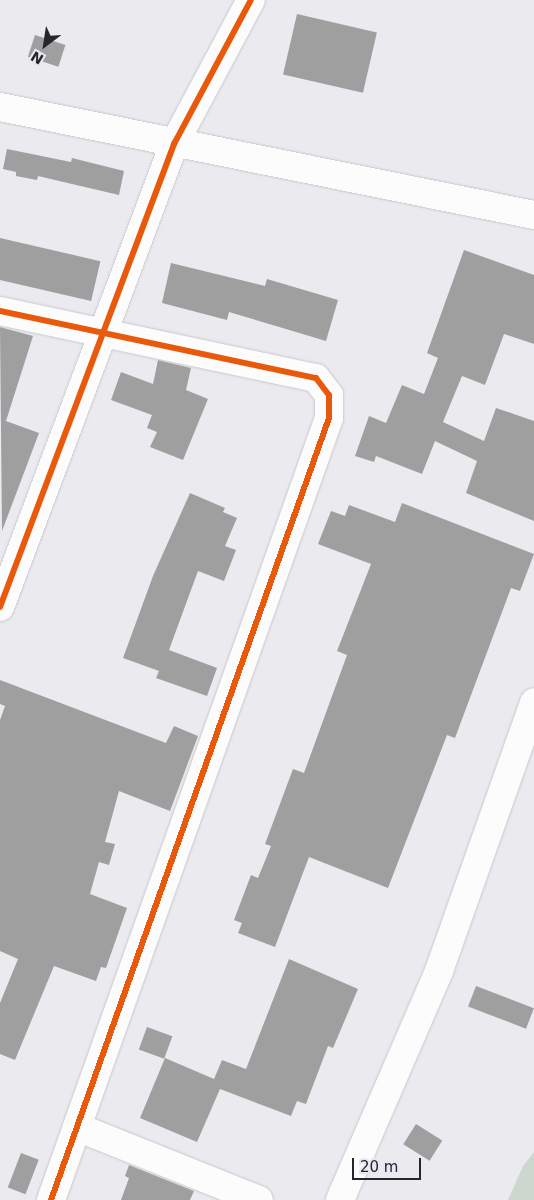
<!DOCTYPE html>
<style>
body{margin:0}
#map{position:relative;width:534px;height:1200px;overflow:hidden;background:#eaeaef;font-family:"DejaVu Sans",sans-serif}
div>[style]{position:absolute}
[style*='--x']{left:calc(var(--x)*1px);top:calc(var(--y)*1px);width:calc(var(--w)*1px);rotate:calc(var(--a)*1deg)}
.green>*{inset:0;background:#ccd7cd}
.building>*{inset:0;background:#a09fa0;transform-origin:0 0}
.roads{filter:drop-shadow(0 0 1px #c8c8cc) drop-shadow(0 0 1px #c8c8cc)}
.minor>*{height:28px;margin:-14px;padding:0 14px;transform-origin:14px;border-radius:14px;background:#fcfcfd}
.cycleway>*{height:6px;margin:-3px;padding:0 3px;transform-origin:3px;border-radius:3px;background:#e8590c}
span{translate:-50% -50%;white-space:nowrap;text-align:center;line-height:1.15;-webkit-text-stroke:5px #e8e7f2;paint-order:stroke}
.north{position:absolute;left:20px;top:20px;width:50px;height:50px;-webkit-text-stroke:4px #e8e7f2;paint-order:stroke;rotate:211deg;font-size:14px;font-weight:700;line-height:20px;text-align:center;color:#27262a}
.north::after{content:'';display:block;margin:auto;width:18px;height:22px;background:#27262a;clip-path:polygon(50% 0,100% 100%,50% 72%,0 100%)}
.scale{position:absolute;left:352px;top:1158px;width:69px;height:22px;box-sizing:border-box;border:2px solid #27262a;border-top:0;padding-left:6px;font-size:15px;line-height:18px;white-space:nowrap;color:#27262a;-webkit-text-stroke:4px #e8e7f2;paint-order:stroke}
</style>
<div id="map">
<div class="green">
<i style="clip-path:polygon(534px 1152px,534px 1200px,508px 1200px,523px 1166px)"></i>
</div>
<div class="building">
<i style="left:297px;top:14px;width:82px;height:62px;rotate:13deg"></i>
<i style="left:35px;top:35px;width:32px;height:23px;rotate:18deg"></i>
<i style="clip-path:polygon(7px 149px,71px 162px,72px 158px,124px 171px,119px 195px,38px 176px,37px 180px,16px 176px,16px 172px,3px 169px)"></i>
<i style="left:0;top:238px;width:103px;height:41px;rotate:13deg"></i>
<i style="clip-path:polygon(464px 250px,534px 275px,534px 344px,504px 334px,485px 385px,462px 376px,443px 422px,484px 441px,496px 408px,534px 421px,534px 521px,466px 493px,477px 461px,435px 441px,422px 474px,376px 456px,374px 462px,355px 456px,369px 416px,386px 423px,402px 385px,424px 394px,438px 358px,427px 353px)"></i>
<i style="clip-path:polygon(171px 263px,265px 286px,267px 279px,338px 300px,326px 341px,229px 312px,227px 320px,162px 303px)"></i>
<i style="clip-path:polygon(0 327px,33px 336px,6px 421px,39px 433px,2px 531px)"></i>
<i style="clip-path:polygon(158px 360px,191px 368px,186px 390px,208px 399px,183px 460px,150px 447px,157px 432px,147px 428px,152px 415px,111px 400px,121px 372px,153px 384px)"></i>
<i style="clip-path:polygon(190px 493px,225px 508px,223px 512px,237px 518px,225px 546px,236px 550px,224px 581px,198px 571px,169px 650px,217px 668px,207px 696px,156px 678px,159px 671px,123px 658px,153px 576px)"></i>
<i style="clip-path:polygon(402px 503px,534px 554px,520px 591px,511px 588px,455px 738px,447px 735px,388px 888px,309px 857px,275px 947px,238px 933px,242px 923px,234px 920px,251px 875px,258px 878px,271px 846px,265px 844px,293px 769px,304px 773px,347px 655px,337px 651px,371px 564px,318px 544px,331px 511px,345px 516px,349px 505px,395px 522px)"></i>
<i style="clip-path:polygon(0 680px,166px 743px,174px 726px,198px 736px,170px 811px,119px 791px,105px 842px,115px 844px,109px 865px,99px 862px,90px 894px,127px 908px,106px 968px,101px 967px,96px 981px,54px 966px,15px 1060px,0 1054px,0 1003px,18px 959px,0 951px,0 720px,5px 706px,0 704px)"></i>
<i style="clip-path:polygon(289px 959px,358px 989px,333px 1048px,328px 1046px,306px 1104px,297px 1101px,291px 1116px,220px 1089px,197px 1142px,140px 1118px,165px 1058px,214px 1079px,222px 1060px,246px 1069px)"></i>
<i style="left:476px;top:986px;width:62px;height:22px;rotate:21deg"></i>
<i style="left:147px;top:1027px;width:27px;height:24px;rotate:20deg"></i>
<i style="left:416px;top:1124px;width:31px;height:24px;rotate:32deg"></i>
<i style="left:21px;top:1153px;width:19px;height:37px;rotate:21deg"></i>
<i style="clip-path:polygon(129px 1165px,194px 1191px,190px 1200px,121px 1200px,129px 1178px,125px 1176px)"></i>
</div>
<div class="roads">
<div class="minor">
<i style="--x:0;--y:107;--w:545;--a:11.43"></i>
<i style="--x:0;--y:311;--w:323;--a:12"></i>
<i style="--x:316;--y:378;--w:21;--a:53"></i>
<i style="--x:329;--y:395;--w:23;--a:90"></i>
<i style="--x:329;--y:418;--w:830;--a:109.57"></i>
<i style="--x:0;--y:607;--w:495;--a:-69.4"></i>
<i style="--x:174;--y:144;--w:163;--a:-61.9"></i>
<i style="--x:77;--y:1127;--w:196;--a:21.9"></i>
<i style="--x:340;--y:1200;--w:249;--a:-66.6"></i>
<i style="--x:439;--y:971;--w:285;--a:-70.5"></i>
</div>
</div>
<div class="cycleway">
<i style="--x:0;--y:311;--w:323;--a:12"></i>
<i style="--x:316;--y:378;--w:21;--a:53"></i>
<i style="--x:329;--y:395;--w:23;--a:90"></i>
<i style="--x:329;--y:418;--w:830;--a:109.57"></i>
<i style="--x:0;--y:607;--w:495;--a:-69.4"></i>
<i style="--x:174;--y:144;--w:163;--a:-61.9"></i>
</div>
<div class="north">N</div>
<div class="scale">20 m</div>
</div>
